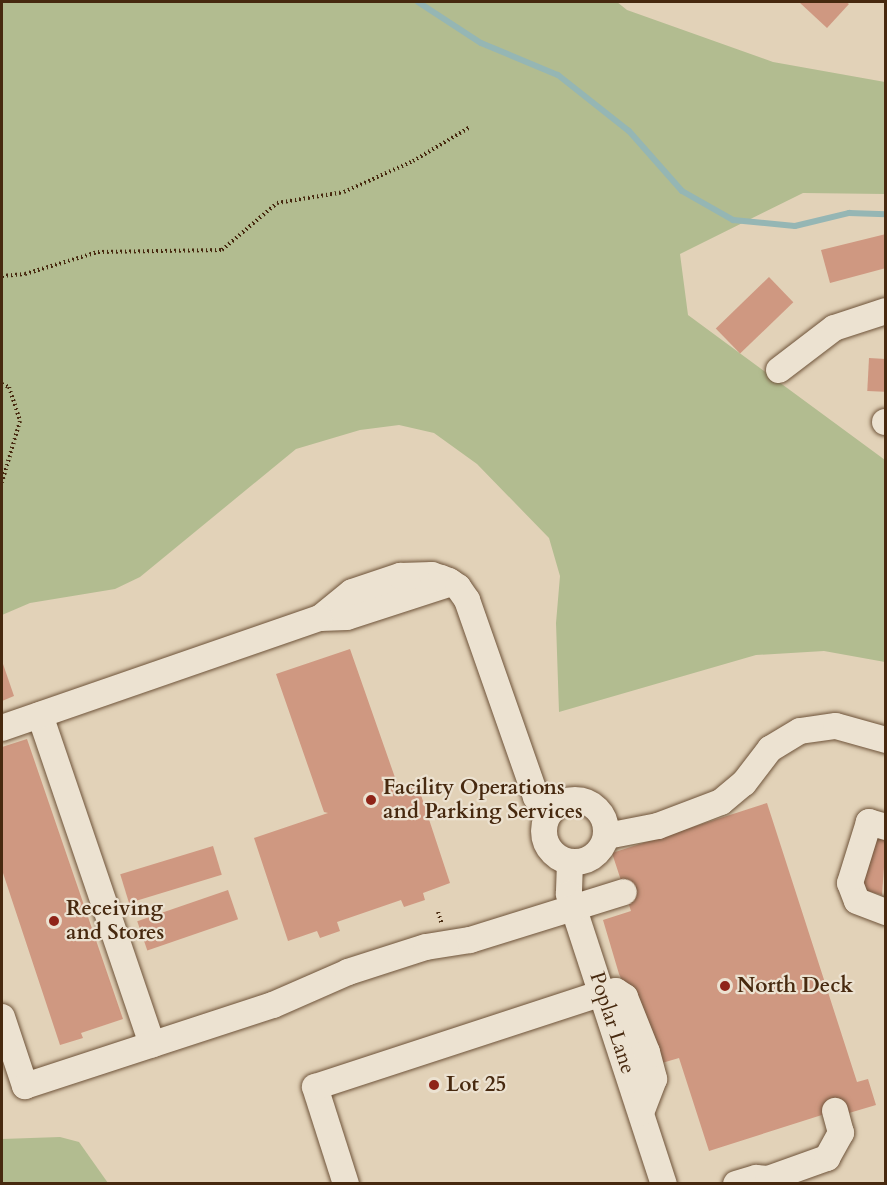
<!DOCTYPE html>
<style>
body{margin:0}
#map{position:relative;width:887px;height:1185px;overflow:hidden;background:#e2d2b8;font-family:Cardo,serif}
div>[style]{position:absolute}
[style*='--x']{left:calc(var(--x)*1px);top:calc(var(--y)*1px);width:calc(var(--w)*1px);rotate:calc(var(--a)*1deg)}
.green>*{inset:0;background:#b2bc90}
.stream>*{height:6px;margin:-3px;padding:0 3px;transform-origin:3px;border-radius:3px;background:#95b6b4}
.building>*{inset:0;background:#cf9881;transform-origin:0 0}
.path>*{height:4px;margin-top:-2px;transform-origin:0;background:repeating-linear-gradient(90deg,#47290f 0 1.5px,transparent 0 4.5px)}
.roads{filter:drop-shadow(0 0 2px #6e5339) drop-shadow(0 0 2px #6e5339)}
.minor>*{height:26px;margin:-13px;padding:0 13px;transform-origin:13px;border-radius:13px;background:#ece2d1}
.minor>.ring{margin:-13px;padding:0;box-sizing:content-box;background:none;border:26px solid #ece2d1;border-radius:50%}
.dots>*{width:16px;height:16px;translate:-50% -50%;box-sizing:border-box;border:3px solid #ece2d1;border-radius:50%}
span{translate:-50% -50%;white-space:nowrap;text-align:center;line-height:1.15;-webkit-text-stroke:4.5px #ece2d1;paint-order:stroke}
.poi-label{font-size:21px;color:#47290f;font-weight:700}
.left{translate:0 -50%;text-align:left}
.street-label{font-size:21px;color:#47290f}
.frame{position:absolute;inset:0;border:3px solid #47290f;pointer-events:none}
</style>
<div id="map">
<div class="green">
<i style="clip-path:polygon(2px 2px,617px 2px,627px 10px,773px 62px,885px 82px,885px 194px,803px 193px,680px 254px,688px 315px,885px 460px,885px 662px,824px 651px,756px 655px,559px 712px,556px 623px,560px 576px,549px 538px,477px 464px,434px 433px,399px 425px,360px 430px,296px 449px,140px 577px,115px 589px,30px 603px,2px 615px)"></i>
<i style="clip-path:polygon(60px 1137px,79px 1142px,108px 1183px,2px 1183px,2px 1139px)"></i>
</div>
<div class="stream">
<i style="--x:418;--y:2;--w:75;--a:33.1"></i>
<i style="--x:481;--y:43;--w:83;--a:22.6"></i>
<i style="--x:558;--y:75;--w:90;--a:38.3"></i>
<i style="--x:629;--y:131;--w:80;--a:48.5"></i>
<i style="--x:682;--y:191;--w:59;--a:29.6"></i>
<i style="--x:733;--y:220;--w:62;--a:5.5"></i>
<i style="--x:795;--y:226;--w:56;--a:-13.5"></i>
<i style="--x:849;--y:213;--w:37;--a:2"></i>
</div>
<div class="building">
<i style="clip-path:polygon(799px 2px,846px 2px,849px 4px,827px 28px)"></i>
<i style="clip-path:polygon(886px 234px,886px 268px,830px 283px,821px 250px)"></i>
<i style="left:769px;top:277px;width:35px;height:74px;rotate:46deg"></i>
<i style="left:869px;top:358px;width:17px;height:33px;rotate:3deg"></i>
<i style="clip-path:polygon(350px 649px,399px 789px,417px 783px,450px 883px,423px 893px,425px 900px,404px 907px,401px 900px,337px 922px,340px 931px,320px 938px,317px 931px,288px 941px,254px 838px,328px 813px,324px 812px,276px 674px)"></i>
<i style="clip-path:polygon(3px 664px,14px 696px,2px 701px,2px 665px)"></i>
<i style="clip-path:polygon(27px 739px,123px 1019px,81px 1033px,83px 1038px,60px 1045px,2px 870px,2px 747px)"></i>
<i style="clip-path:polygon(767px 803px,857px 1082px,868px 1079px,876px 1105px,849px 1113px,847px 1107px,709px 1151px,679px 1058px,662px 1063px,619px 974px,603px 920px,631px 911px,612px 853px)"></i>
<i style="clip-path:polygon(874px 836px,886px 839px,882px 895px,860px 889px)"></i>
<i style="left:213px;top:846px;width:30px;height:97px;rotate:73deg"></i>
<i style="left:228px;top:890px;width:31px;height:96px;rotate:71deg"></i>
</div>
<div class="path">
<i style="--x:2;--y:276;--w:23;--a:-5"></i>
<i style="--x:25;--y:274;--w:76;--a:-16.8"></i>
<i style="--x:98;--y:252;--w:124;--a:-0.9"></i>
<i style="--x:222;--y:250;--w:72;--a:-40.5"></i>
<i style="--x:277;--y:203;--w:68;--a:-9.3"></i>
<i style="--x:344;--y:192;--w:76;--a:-24.2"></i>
<i style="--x:413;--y:161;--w:66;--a:-30.8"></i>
<i style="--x:2;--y:384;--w:8;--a:23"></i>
<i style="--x:9;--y:387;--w:36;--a:72"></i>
<i style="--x:20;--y:421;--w:64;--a:106.4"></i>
<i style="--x:438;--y:912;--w:13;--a:72"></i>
</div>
<div class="roads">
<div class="minor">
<i style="--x:779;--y:370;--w:69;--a:-37.4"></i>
<i style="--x:834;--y:328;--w:55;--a:-18.1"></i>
<i style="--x:885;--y:422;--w:1;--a:0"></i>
<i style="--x:452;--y:583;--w:110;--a:162.1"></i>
<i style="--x:347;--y:617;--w:27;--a:178"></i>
<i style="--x:320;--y:618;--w:41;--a:-39.1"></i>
<i style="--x:352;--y:592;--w:51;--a:-18.4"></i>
<i style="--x:400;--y:576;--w:32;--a:-2"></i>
<i style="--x:432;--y:575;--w:9;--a:18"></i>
<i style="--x:441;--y:578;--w:9;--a:21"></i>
<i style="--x:449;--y:581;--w:11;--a:34"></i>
<i style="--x:458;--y:587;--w:16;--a:55"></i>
<i style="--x:467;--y:600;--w:209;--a:70.7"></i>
<i style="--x:536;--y:797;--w:21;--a:47"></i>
<i style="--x:40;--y:715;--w:348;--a:71.2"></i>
<i style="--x:2;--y:728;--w:336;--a:-19.1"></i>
<i class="ring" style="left:544px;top:800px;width:36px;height:36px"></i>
<i style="--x:886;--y:827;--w:18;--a:-164"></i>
<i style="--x:869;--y:822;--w:64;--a:107.3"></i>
<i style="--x:850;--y:883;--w:19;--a:69"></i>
<i style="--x:857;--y:901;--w:31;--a:21"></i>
<i style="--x:607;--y:836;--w:52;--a:-11.1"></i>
<i style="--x:658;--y:826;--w:67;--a:-20.9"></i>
<i style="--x:721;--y:802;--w:30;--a:-40"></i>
<i style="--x:744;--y:783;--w:43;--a:-52.6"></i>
<i style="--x:770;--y:749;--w:35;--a:-31"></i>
<i style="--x:800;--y:731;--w:36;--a:-8"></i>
<i style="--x:836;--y:726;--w:52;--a:15.6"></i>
<i style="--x:570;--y:862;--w:32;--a:92"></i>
<i style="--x:569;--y:894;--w:305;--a:71.9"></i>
<i style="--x:2;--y:1017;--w:73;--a:71.6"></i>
<i style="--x:25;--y:1086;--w:261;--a:-18.1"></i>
<i style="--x:273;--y:1005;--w:82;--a:-23.7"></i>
<i style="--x:348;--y:972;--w:82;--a:-17.8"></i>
<i style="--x:426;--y:947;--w:45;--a:-9"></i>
<i style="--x:470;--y:940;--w:161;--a:-17.3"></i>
<i style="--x:346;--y:1184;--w:102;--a:-107.7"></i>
<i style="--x:315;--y:1087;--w:302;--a:-18.1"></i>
<i style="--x:602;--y:993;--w:14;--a:-8"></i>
<i style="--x:616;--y:991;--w:11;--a:34"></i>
<i style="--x:625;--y:997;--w:59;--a:68.2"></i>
<i style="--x:647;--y:1052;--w:28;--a:75"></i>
<i style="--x:654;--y:1079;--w:36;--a:111"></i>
<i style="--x:736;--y:1184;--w:21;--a:-17"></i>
<i style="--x:756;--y:1178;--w:12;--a:5"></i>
<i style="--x:768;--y:1179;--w:63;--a:-19.6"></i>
<i style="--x:827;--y:1158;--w:29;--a:-61"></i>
<i style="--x:841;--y:1133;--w:23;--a:-105"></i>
</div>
</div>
<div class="dots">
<i style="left:371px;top:800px;background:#8f2418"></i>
<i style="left:54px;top:921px;background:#8f2418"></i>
<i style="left:725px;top:986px;background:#8f2418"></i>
<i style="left:434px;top:1085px;background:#8f2418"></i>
</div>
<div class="poi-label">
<span class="left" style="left:383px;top:800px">Facility Operations<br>and Parking Services</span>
<span class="left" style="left:66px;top:921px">Receiving<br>and Stores</span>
<span class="left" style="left:737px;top:986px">North Deck</span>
<span class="left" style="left:446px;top:1085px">Lot 25</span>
</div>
<div class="street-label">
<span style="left:612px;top:1023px;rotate:72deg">Poplar Lane</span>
</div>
<div class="frame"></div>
</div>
